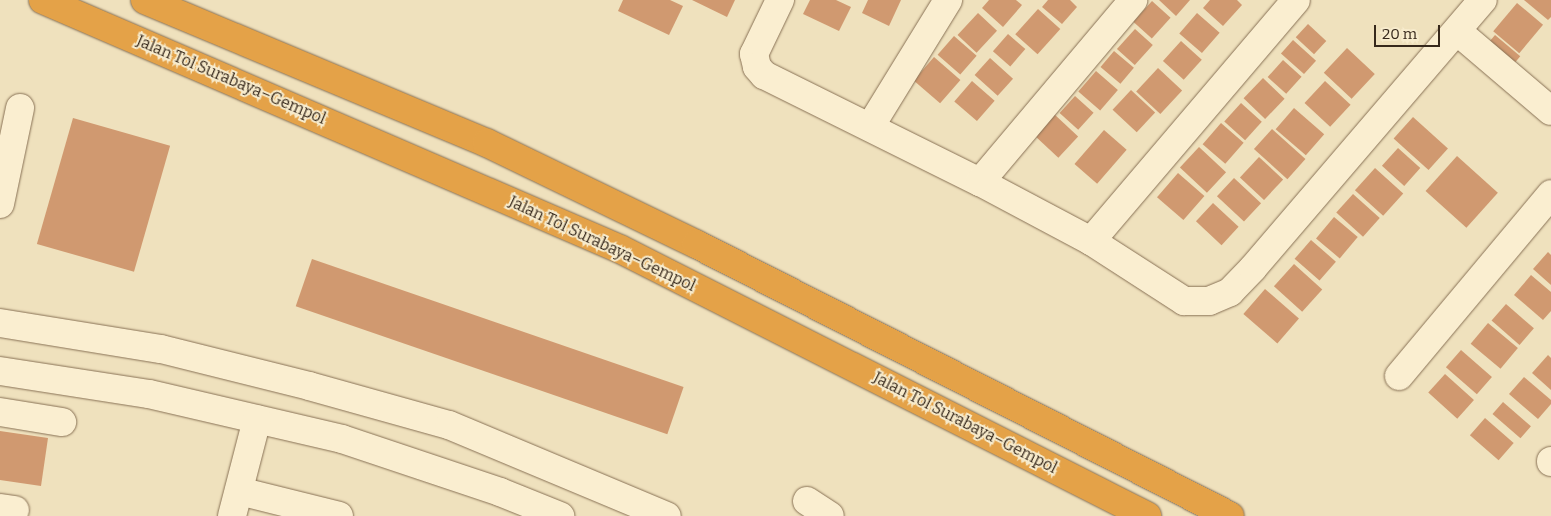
<!DOCTYPE html>
<meta charset="utf-8">
<style>
body{margin:0}
#map{position:relative;width:1551px;height:516px;overflow:hidden;background:#efe1bd;font-family:Bitter,serif}
div>[style]{position:absolute}
[style*='--x']{left:calc(var(--x)*1px);top:calc(var(--y)*1px);width:calc(var(--w)*1px);rotate:calc(var(--a)*1deg)}
.building>*{inset:0;background:#d09970;transform-origin:0 0}
.roads{filter:drop-shadow(0 0 1px #887155) drop-shadow(0 0 1px #887155)}
.minor>*{height:28px;margin:-14px;padding:0 14px;transform-origin:14px;border-radius:14px;background:#faeed0}
.highway>*{height:28px;margin:-14px;padding:0 14px;transform-origin:14px;border-radius:14px;background:#e4a248}
span{translate:-50% -50%;white-space:nowrap;text-align:center;line-height:1.15;-webkit-text-stroke:4px #f7ebcc;paint-order:stroke}
.street-label{font-size:16px;color:#36281b}
.scale{position:absolute;left:1374px;top:25px;width:66px;height:22px;box-sizing:border-box;border:2px solid #36281b;border-top:0;padding-left:6px;font-size:15px;line-height:18px;white-space:nowrap;color:#36281b;-webkit-text-stroke:4px #f7ebcc;paint-order:stroke}
</style>
<div id="map">
<div class="building">
<i style="clip-path:polygon(623px 0,670px 0,683px 6px,669px 35px,618px 11px)"></i>
<i style="clip-path:polygon(692px 0,735px 0,727px 17px)"></i>
<i style="clip-path:polygon(810px 0,836px 0,851px 7px,839px 31px,803px 14px)"></i>
<i style="clip-path:polygon(868px 0,901px 0,889px 26px,862px 13px)"></i>
<i style="clip-path:polygon(989px 0,1016px 0,1022px 5px,1003px 27px,982px 8px)"></i>
<i style="clip-path:polygon(1048px 0,1070px 0,1077px 7px,1062px 24px,1042px 7px)"></i>
<i style="clip-path:polygon(1159px 0,1190px 0,1176px 16px)"></i>
<i style="clip-path:polygon(1210px 0,1237px 0,1242px 5px,1223px 26px,1203px 8px)"></i>
<i style="clip-path:polygon(1524px 0,1551px 0,1551px 17px,1548px 20px)"></i>
<i style="left:1152px;top:1px;width:25px;height:28px;rotate:42deg"></i>
<i style="left:1517px;top:3px;width:34px;height:37px;rotate:40deg"></i>
<i style="left:1038px;top:9px;width:30px;height:34px;rotate:42deg"></i>
<i style="left:978px;top:13px;width:26px;height:30px;rotate:43deg"></i>
<i style="left:1197px;top:13px;width:30px;height:27px;rotate:41deg"></i>
<i style="left:1308px;top:24px;width:25px;height:18px;rotate:43deg"></i>
<i style="left:1135px;top:29px;width:24px;height:27px;rotate:42deg"></i>
<i style="left:1008px;top:34px;width:23px;height:23px;rotate:41deg"></i>
<i style="left:1495px;top:35px;width:33px;height:19px;rotate:40deg"></i>
<i style="left:954px;top:36px;width:30px;height:25px;rotate:41deg"></i>
<i style="left:1293px;top:40px;width:31px;height:18px;rotate:42deg"></i>
<i style="left:1181px;top:41px;width:28px;height:27px;rotate:42deg"></i>
<i style="left:1347px;top:48px;width:38px;height:34px;rotate:43deg"></i>
<i style="left:1114px;top:51px;width:26px;height:21px;rotate:40deg"></i>
<i style="left:934px;top:57px;width:35px;height:31px;rotate:41deg"></i>
<i style="left:990px;top:58px;width:31px;height:23px;rotate:42deg"></i>
<i style="left:1283px;top:60px;width:25px;height:23px;rotate:42deg"></i>
<i style="left:1158px;top:68px;width:33px;height:32px;rotate:43deg"></i>
<i style="left:1096px;top:71px;width:29px;height:27px;rotate:41deg"></i>
<i style="left:1263px;top:78px;width:30px;height:28px;rotate:44deg"></i>
<i style="left:972px;top:81px;width:30px;height:27px;rotate:41deg"></i>
<i style="left:1325px;top:81px;width:35px;height:30px;rotate:43deg"></i>
<i style="left:1131px;top:90px;width:33px;height:27px;rotate:43deg"></i>
<i style="left:1075px;top:96px;width:25px;height:23px;rotate:42deg"></i>
<i style="left:1241px;top:103px;width:28px;height:25px;rotate:42deg"></i>
<i style="left:1294px;top:108px;width:40px;height:28px;rotate:41deg"></i>
<i style="left:1054px;top:114px;width:33px;height:29px;rotate:43deg"></i>
<i style="left:1413px;top:117px;width:47px;height:29px;rotate:42deg"></i>
<i style="left:73px;top:118px;width:101px;height:131px;rotate:16deg"></i>
<i style="left:1221px;top:123px;width:30px;height:28px;rotate:41deg"></i>
<i style="left:1272px;top:129px;width:45px;height:27px;rotate:42deg"></i>
<i style="left:1104px;top:130px;width:30px;height:45px;rotate:41deg"></i>
<i style="left:1199px;top:147px;width:37px;height:28px;rotate:43deg"></i>
<i style="left:1398px;top:148px;width:30px;height:24px;rotate:42deg"></i>
<i style="left:1457px;top:156px;width:55px;height:47px;rotate:42deg"></i>
<i style="left:1259px;top:157px;width:33px;height:28px;rotate:43deg"></i>
<i style="left:1375px;top:168px;width:38px;height:30px;rotate:42deg"></i>
<i style="left:1178px;top:173px;width:35px;height:32px;rotate:41deg"></i>
<i style="left:1234px;top:178px;width:37px;height:25px;rotate:43deg"></i>
<i style="left:1353px;top:194px;width:36px;height:25px;rotate:42deg"></i>
<i style="left:1213px;top:203px;width:35px;height:25px;rotate:43deg"></i>
<i style="left:1334px;top:217px;width:31px;height:28px;rotate:40deg"></i>
<i style="left:1311px;top:240px;width:33px;height:25px;rotate:41deg"></i>
<i style="clip-path:polygon(1548px 252px,1551px 255px,1551px 285px,1533px 269px)"></i>
<i style="left:312px;top:259px;width:393px;height:50px;rotate:19deg"></i>
<i style="left:1294px;top:264px;width:38px;height:30px;rotate:42deg"></i>
<i style="clip-path:polygon(1531px 275px,1551px 292px,1551px 311px,1543px 320px,1514px 295px)"></i>
<i style="left:1265px;top:289px;width:45px;height:33px;rotate:41deg"></i>
<i style="left:1506px;top:304px;width:37px;height:22px;rotate:41deg"></i>
<i style="left:1488px;top:323px;width:39px;height:27px;rotate:40deg"></i>
<i style="left:1461px;top:350px;width:41px;height:23px;rotate:41deg"></i>
<i style="clip-path:polygon(1548px 355px,1551px 358px,1551px 390px,1532px 373px)"></i>
<i style="left:1445px;top:374px;width:39px;height:25px;rotate:42deg"></i>
<i style="clip-path:polygon(1524px 377px,1551px 400px,1551px 404px,1538px 419px,1509px 394px)"></i>
<i style="left:1503px;top:402px;width:37px;height:16px;rotate:41deg"></i>
<i style="left:1485px;top:418px;width:38px;height:23px;rotate:41deg"></i>
<i style="clip-path:polygon(0 431px,48px 438px,41px 486px,0 480px)"></i>
</div>
<div class="roads">
<div class="minor">
<i style="--x:780;--y:0;--w:60;--a:115.7"></i>
<i style="--x:754;--y:54;--w:13;--a:77"></i>
<i style="--x:757;--y:67;--w:11;--a:49"></i>
<i style="--x:764;--y:75;--w:241;--a:26.4"></i>
<i style="--x:980;--y:182;--w:126;--a:28"></i>
<i style="--x:1091;--y:241;--w:111;--a:32.8"></i>
<i style="--x:1184;--y:301;--w:25;--a:0"></i>
<i style="--x:1209;--y:301;--w:23;--a:-23"></i>
<i style="--x:1230;--y:292;--w:33;--a:-46"></i>
<i style="--x:1253;--y:268;--w:353;--a:-49.4"></i>
<i style="--x:1457;--y:31;--w:123;--a:40.4"></i>
<i style="--x:870;--y:127;--w:149;--a:-58.4"></i>
<i style="--x:980;--y:182;--w:238;--a:-49.9"></i>
<i style="--x:0;--y:204;--w:98;--a:-78.2"></i>
<i style="--x:1091;--y:241;--w:316;--a:-49.6"></i>
<i style="--x:0;--y:323;--w:163;--a:9.2"></i>
<i style="--x:161;--y:349;--w:153;--a:14"></i>
<i style="--x:309;--y:386;--w:145;--a:15.6"></i>
<i style="--x:449;--y:425;--w:236;--a:22.7"></i>
<i style="--x:0;--y:371;--w:151;--a:8.8"></i>
<i style="--x:149;--y:394;--w:198;--a:13.1"></i>
<i style="--x:342;--y:439;--w:167;--a:18.5"></i>
<i style="--x:500;--y:492;--w:65;--a:21.8"></i>
<i style="--x:1399;--y:376;--w:237;--a:-50.1"></i>
<i style="--x:0;--y:412;--w:63;--a:9.2"></i>
<i style="--x:1551;--y:461;--w:1;--a:90"></i>
<i style="--x:239;--y:491;--w:103;--a:14"></i>
<i style="--x:807;--y:501;--w:27;--a:33"></i>
<i style="--x:0;--y:508;--w:15;--a:8"></i>
<i style="--x:232;--y:516;--w:100;--a:-75.5"></i>
</div>
<div class="highway">
<i style="--x:43;--y:0;--w:628;--a:23.34"></i>
<i style="--x:620;--y:249;--w:591;--a:26.87"></i>
<i style="--x:145;--y:0;--w:371;--a:22.7"></i>
<i style="--x:487;--y:143;--w:232;--a:25.8"></i>
<i style="--x:696;--y:244;--w:599;--a:26.99"></i>
</div>
</div>
<div class="street-label">
<span style="left:231px;top:80px;rotate:23deg">Jalan Tol Surabaya–Gempol</span>
<span style="left:602px;top:244px;rotate:25deg">Jalan Tol Surabaya–Gempol</span>
<span style="left:965px;top:423px;rotate:27deg">Jalan Tol Surabaya–Gempol</span>
</div>
<div class="scale">20 m</div>
</div>
